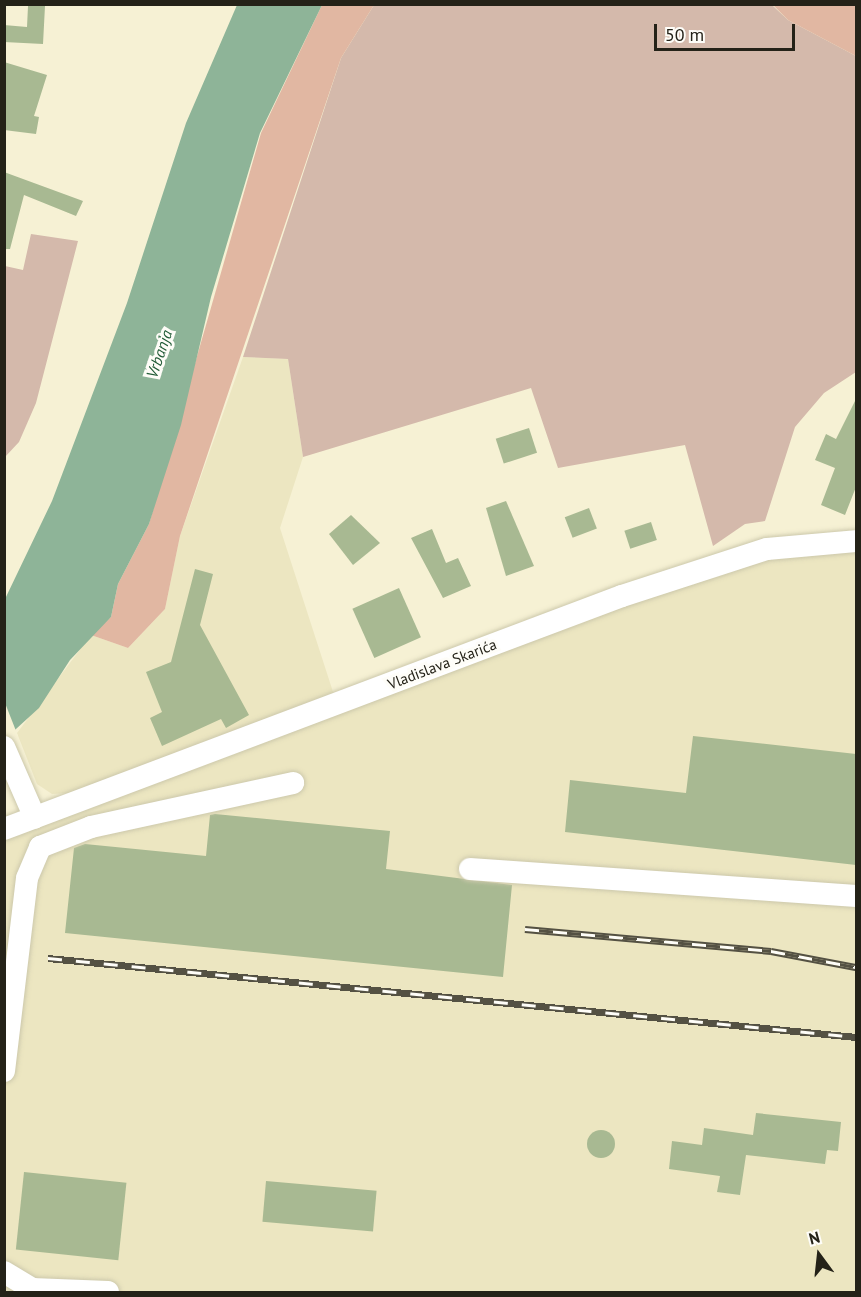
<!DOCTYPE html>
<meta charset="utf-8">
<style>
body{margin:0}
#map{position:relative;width:861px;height:1297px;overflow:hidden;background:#f6f1d4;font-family:"PT Sans",sans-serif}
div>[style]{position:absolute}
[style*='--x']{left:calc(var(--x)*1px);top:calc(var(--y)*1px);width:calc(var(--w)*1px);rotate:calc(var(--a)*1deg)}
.built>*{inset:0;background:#ece6c1}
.green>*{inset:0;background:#d4b9ab}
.forest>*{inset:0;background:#e1b7a2}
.water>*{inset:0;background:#8eb498}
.pier>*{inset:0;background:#f6f1d4}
.building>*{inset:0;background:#a8b992;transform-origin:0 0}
.round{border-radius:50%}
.roads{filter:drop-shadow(0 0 2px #ccc8ab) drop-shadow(0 0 2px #ccc8ab)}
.minor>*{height:22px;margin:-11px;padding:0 11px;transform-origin:11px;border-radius:11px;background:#fff}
.rail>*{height:7px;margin-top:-3.5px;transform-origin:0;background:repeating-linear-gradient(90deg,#fefdf8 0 14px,#545143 0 28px);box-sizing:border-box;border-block:2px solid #545143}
span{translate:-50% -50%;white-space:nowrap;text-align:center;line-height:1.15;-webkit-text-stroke:6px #fefdf8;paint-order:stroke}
.street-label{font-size:15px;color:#242218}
.water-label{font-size:16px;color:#215b36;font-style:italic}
.frame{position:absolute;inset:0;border:6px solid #242218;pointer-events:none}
.north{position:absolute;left:789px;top:1225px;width:60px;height:60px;-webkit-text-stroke:4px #fefdf8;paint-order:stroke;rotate:345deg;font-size:16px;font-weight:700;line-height:24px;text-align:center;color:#242218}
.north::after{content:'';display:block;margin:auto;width:21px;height:27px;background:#242218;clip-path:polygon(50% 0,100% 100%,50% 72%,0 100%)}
.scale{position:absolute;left:654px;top:24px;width:141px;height:27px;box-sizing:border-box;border:3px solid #242218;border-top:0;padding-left:8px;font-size:18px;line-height:21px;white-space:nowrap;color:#242218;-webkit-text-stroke:4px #fefdf8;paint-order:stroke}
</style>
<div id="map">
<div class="built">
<i style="clip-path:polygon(243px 357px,288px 359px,303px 457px,280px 528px,334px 695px,69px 793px,52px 794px,37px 784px,17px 733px,91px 635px,128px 648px,165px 609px,180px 536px)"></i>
<i style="clip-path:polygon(856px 541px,856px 1292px,5px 1292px,5px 829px,745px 555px)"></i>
</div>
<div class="green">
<i style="clip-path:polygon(374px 5px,772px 5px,788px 20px,856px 56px,856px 372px,824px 393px,795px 427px,765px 521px,745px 524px,713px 546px,685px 445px,558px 468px,531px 388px,303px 457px,288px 359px,243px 357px,341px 58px)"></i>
<i style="clip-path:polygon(31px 234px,78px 241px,36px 403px,19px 442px,5px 457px,5px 266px,23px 270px)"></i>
</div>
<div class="forest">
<i style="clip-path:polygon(322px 5px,374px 5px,341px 58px,180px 536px,165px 609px,128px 648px,91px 635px,111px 617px,118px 584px,149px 524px,261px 133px)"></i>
<i style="clip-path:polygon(773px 5px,856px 5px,856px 56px,788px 20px)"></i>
</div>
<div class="water">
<i style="clip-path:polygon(237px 5px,322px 5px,260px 133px,211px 297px,181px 425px,149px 524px,118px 584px,111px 617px,70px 660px,39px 708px,5px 739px,5px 599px,52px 501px,127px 303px,186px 123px)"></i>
</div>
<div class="pier">
<i style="clip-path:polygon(5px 703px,18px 736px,4px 742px,4px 703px)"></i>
</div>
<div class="building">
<i style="clip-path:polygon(28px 6px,45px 6px,43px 44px,4px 42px,4px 25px,27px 27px)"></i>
<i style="clip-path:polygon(4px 62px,47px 75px,34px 116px,39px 117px,36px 134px,4px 130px)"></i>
<i style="clip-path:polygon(4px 172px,83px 201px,76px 216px,24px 195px,10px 249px,4px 249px)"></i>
<i style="clip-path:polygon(856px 399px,856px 487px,845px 515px,821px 505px,835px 468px,815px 460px,826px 434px,836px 439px)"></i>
<i style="left:529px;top:428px;width:26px;height:35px;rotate:72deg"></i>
<i style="clip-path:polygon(506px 501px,534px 566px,506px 576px,486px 508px)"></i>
<i style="left:589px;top:508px;width:22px;height:26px;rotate:69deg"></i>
<i style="clip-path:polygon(351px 515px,380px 543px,353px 565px,329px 534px)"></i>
<i style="left:651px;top:522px;width:19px;height:28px;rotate:72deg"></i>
<i style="clip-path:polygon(432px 529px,446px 563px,458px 558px,471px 586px,443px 598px,411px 538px)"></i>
<i style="clip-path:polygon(195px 569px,213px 574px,200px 625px,249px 715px,226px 728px,221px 719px,162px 746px,150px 718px,162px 712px,146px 672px,171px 662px)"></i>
<i style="left:399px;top:588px;width:54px;height:51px;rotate:66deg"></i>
<i style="clip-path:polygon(693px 736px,856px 754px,856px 865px,565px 832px,570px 780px,686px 793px)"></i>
<i style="clip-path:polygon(215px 814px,390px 831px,386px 869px,512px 885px,503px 977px,65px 933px,74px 848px,85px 844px,206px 856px,210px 815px)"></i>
<i style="clip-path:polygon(756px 1113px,841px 1122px,838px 1151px,827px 1150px,825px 1164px,746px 1155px,740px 1195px,717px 1192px,720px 1176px,669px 1169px,672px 1141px,702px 1145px,704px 1128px,753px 1135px)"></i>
<i class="round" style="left:587px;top:1130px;width:28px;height:28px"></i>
<i style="left:24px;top:1172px;width:103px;height:78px;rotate:6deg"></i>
<i style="left:266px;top:1181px;width:111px;height:41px;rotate:5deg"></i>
</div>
<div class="roads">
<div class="minor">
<i style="--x:4;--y:747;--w:77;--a:66.4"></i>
<i style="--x:4;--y:829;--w:660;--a:-20.66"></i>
<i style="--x:622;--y:596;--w:152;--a:-18"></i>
<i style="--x:767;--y:549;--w:89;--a:-5.1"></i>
<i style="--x:470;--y:869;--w:387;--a:4"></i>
<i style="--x:4;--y:1071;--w:194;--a:-83.2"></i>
<i style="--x:27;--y:878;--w:34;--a:-67"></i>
<i style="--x:40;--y:847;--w:55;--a:-21.4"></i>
<i style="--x:91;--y:827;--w:207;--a:-12.3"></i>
<i style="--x:4;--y:1272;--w:33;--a:31"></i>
<i style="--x:32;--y:1289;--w:76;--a:2.3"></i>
</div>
</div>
<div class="rail">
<i style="--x:525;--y:929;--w:247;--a:5.1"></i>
<i style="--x:771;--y:951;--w:86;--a:10.7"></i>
<i style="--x:48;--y:958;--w:812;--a:5.58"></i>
</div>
<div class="street-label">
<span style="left:442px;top:664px;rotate:-21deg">Vladislava Skarića</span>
</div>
<div class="water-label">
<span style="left:159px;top:354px;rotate:-71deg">Vrbanja</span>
</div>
<div class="frame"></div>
<div class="north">N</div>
<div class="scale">50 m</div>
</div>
